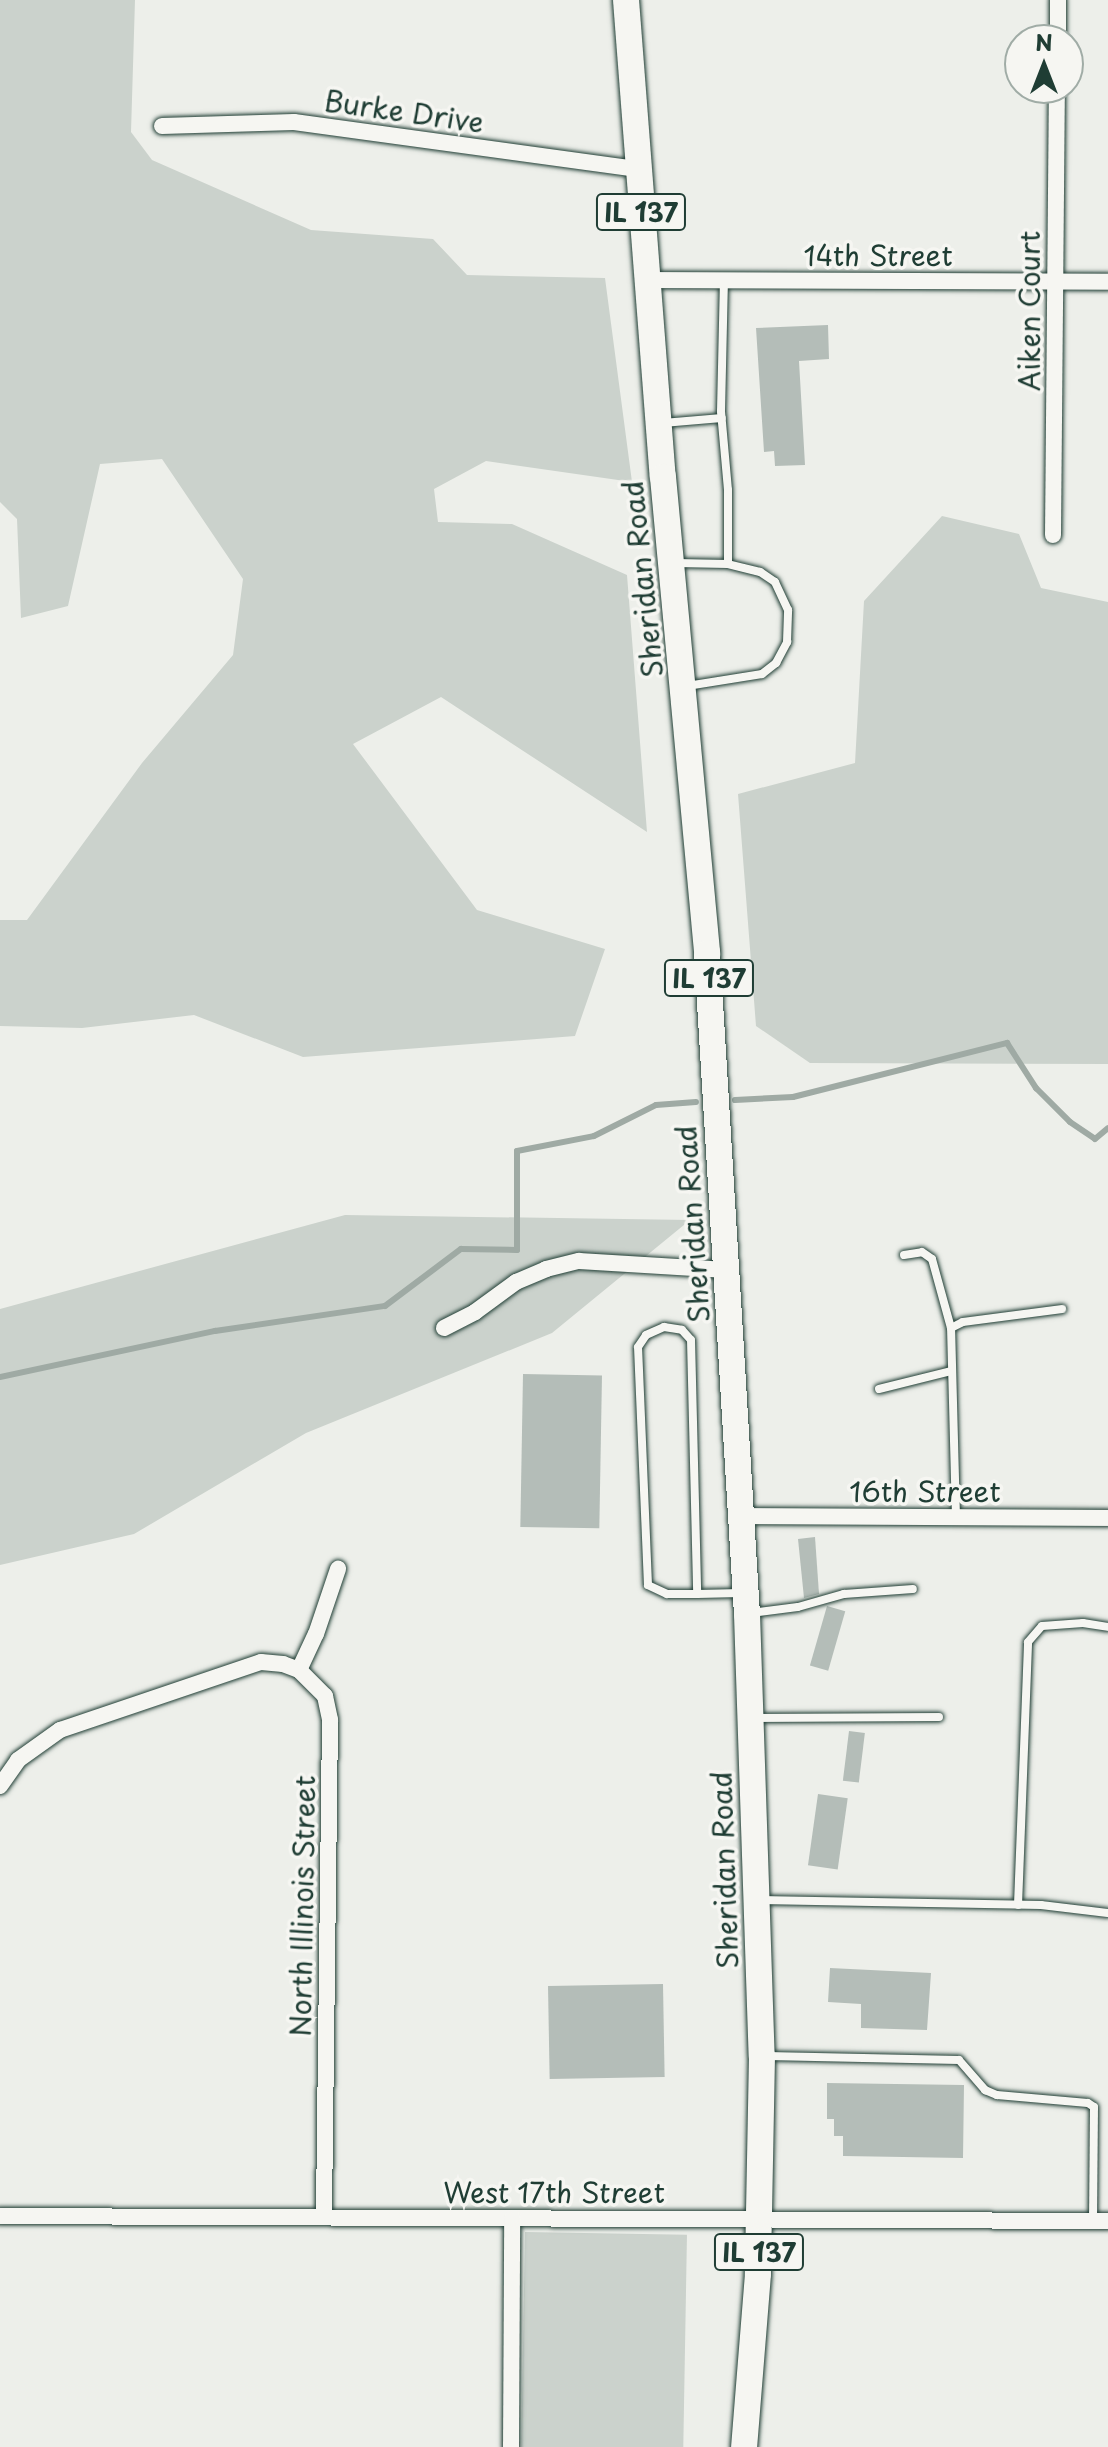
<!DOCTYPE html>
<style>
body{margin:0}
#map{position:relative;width:1108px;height:2447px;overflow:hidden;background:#edefea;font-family:"Playpen Sans",sans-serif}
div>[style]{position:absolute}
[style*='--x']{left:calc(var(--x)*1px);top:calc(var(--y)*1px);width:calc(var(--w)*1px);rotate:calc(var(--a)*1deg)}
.green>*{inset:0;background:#cbd2cc;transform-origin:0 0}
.stream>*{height:6px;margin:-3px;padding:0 3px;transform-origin:3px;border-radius:3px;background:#9faaa4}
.building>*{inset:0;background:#b4bdb8;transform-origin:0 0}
.roads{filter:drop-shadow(0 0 2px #1f3d34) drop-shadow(0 0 2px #1f3d34)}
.lane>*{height:8px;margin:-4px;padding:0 4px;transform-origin:4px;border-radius:4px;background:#f6f6f2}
.street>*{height:16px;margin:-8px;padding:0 8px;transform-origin:8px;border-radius:8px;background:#f6f6f2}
.primary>*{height:26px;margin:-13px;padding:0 13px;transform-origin:13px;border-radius:13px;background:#f6f6f2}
span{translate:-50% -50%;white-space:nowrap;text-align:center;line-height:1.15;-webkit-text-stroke:7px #f6f6f2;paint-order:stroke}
.shield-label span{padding:2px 6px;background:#f6f6f2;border:2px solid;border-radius:6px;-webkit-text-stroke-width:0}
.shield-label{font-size:26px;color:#1f3d34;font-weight:700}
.street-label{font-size:28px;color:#1f3d34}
.north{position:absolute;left:1004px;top:24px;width:80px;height:80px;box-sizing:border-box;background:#f6f6f2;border:2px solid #a0aca6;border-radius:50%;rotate:0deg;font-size:22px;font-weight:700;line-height:32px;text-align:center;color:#1f3d34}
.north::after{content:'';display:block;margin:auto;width:28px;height:36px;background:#1f3d34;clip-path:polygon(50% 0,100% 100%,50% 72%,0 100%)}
</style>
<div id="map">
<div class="green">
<i style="clip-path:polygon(0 0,135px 0,131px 132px,152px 160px,311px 230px,433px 239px,467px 275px,605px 278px,632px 482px,486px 461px,434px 489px,438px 522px,512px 524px,627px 575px,647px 832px,441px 697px,353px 744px,477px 910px,605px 949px,575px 1036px,303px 1057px,194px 1015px,82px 1028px,0 1026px,0 920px,27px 920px,142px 763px,233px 655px,243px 579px,162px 459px,100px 464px,68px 606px,21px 618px,17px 519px,0 502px)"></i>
<i style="clip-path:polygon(942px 516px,1019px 534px,1041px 588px,1108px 602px,1108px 1064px,810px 1063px,756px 1026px,738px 794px,855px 763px,864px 601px)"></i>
<i style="clip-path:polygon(345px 1215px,690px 1220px,552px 1333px,306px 1433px,134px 1534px,0 1565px,0 1309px)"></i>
<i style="left:525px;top:2232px;width:162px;height:215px;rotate:1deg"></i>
</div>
<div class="stream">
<i style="--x:735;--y:1100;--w:58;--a:-3"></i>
<i style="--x:793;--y:1097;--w:221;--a:-14.2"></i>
<i style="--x:1007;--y:1043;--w:54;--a:57.2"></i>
<i style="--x:1036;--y:1088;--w:48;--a:45"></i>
<i style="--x:1070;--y:1122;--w:30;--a:34"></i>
<i style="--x:1095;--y:1139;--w:17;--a:-40"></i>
<i style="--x:0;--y:1377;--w:220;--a:-12.1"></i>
<i style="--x:215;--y:1331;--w:172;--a:-8.4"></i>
<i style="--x:385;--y:1306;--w:95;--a:-36.9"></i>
<i style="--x:461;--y:1249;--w:56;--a:1"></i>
<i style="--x:517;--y:1250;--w:99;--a:-90"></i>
<i style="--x:517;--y:1151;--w:78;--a:-11"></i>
<i style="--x:594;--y:1136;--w:69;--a:-26.6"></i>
<i style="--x:656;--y:1105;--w:40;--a:-4.3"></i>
</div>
<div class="building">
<i style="clip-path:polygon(828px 325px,829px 359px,799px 361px,805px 465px,775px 466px,774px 451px,764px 452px,756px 328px)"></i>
<i style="left:523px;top:1374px;width:79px;height:153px;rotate:1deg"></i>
<i style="clip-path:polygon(815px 1537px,819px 1594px,804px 1598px,798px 1539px)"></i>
<i style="left:827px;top:1606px;width:19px;height:62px;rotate:16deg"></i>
<i style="left:849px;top:1731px;width:16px;height:50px;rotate:7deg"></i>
<i style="left:818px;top:1794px;width:30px;height:72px;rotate:8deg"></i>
<i style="clip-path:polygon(830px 1968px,931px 1973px,927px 2030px,861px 2028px,861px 2004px,828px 2002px)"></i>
<i style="left:663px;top:1984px;width:93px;height:115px;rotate:89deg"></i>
<i style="clip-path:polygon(827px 2083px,964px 2085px,963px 2158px,843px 2156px,843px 2136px,834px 2136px,834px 2119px,827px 2119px)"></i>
</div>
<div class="roads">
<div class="lane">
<i style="--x:663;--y:423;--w:59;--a:-4.8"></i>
<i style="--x:676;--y:563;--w:52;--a:1.1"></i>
<i style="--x:728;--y:564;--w:74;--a:-90"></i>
<i style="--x:728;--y:490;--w:79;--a:-95.1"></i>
<i style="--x:721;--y:411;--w:130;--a:-88.7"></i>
<i style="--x:687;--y:686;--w:76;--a:-9.1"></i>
<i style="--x:762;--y:674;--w:18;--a:-38"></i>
<i style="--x:776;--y:663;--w:24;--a:-62"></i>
<i style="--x:787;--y:642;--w:32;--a:-88"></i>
<i style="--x:788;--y:610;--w:31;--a:-115"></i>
<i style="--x:775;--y:582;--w:18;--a:-146"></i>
<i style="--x:760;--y:572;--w:33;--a:-166"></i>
<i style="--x:904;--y:1255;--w:18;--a:-9"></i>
<i style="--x:922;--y:1252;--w:12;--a:35"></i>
<i style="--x:932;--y:1259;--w:72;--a:74.6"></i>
<i style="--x:664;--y:1327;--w:18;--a:9"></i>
<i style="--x:682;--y:1330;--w:13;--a:48"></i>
<i style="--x:691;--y:1340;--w:254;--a:88.6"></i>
<i style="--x:697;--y:1594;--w:30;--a:180"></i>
<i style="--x:667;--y:1594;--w:21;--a:-155"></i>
<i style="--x:648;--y:1585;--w:238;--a:-92.4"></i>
<i style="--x:638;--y:1347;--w:14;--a:-56"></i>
<i style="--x:646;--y:1335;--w:20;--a:-24"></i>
<i style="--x:879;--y:1389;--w:74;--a:-14"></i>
<i style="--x:956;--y:1517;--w:189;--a:-91.5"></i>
<i style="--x:951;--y:1328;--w:13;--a:-27"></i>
<i style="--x:963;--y:1322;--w:100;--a:-7.5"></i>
<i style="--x:697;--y:1594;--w:44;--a:-1.3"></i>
<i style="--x:751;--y:1613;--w:47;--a:-7.3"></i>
<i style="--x:798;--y:1607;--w:48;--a:-15.8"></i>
<i style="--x:844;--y:1594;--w:69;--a:-4.1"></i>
<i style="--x:756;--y:1718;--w:183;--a:-0.3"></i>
<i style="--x:759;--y:1900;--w:282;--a:1"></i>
<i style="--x:1041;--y:1905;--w:67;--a:6.8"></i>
<i style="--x:1018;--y:1905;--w:263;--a:-87.8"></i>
<i style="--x:1028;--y:1642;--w:21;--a:-49"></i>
<i style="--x:1042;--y:1626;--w:41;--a:-4.2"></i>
<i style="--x:1083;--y:1623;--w:25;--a:9"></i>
<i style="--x:767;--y:2056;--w:192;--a:1.2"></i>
<i style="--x:959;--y:2060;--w:40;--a:49"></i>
<i style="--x:985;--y:2090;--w:13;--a:23"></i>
<i style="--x:997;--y:2095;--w:91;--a:5"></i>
<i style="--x:1088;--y:2103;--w:7;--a:34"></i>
<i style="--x:1094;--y:2107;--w:114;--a:90.5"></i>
</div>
<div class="street">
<i style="--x:1058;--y:40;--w:40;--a:-90"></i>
<i style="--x:162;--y:126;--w:132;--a:-1.7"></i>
<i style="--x:294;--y:122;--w:347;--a:7.8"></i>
<i style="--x:647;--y:280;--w:461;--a:0.2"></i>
<i style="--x:1053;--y:535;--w:447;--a:-89.5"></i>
<i style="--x:444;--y:1328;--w:35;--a:-27"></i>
<i style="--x:475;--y:1312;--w:51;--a:-36.2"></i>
<i style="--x:516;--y:1282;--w:33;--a:-23"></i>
<i style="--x:546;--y:1269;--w:34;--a:-14"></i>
<i style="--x:579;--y:1261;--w:148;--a:3.5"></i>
<i style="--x:742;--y:1516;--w:366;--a:0.3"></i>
<i style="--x:299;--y:1670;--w:40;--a:-65"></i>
<i style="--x:316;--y:1634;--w:69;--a:-71.3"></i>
<i style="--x:0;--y:1786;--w:32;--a:-55"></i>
<i style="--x:18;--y:1760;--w:52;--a:-35.5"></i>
<i style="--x:60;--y:1730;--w:212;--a:-18.7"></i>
<i style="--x:261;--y:1662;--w:22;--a:5"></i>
<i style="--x:283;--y:1664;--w:17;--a:21"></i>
<i style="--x:299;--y:1670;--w:37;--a:45"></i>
<i style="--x:325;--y:1696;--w:25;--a:78"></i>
<i style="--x:330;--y:1720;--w:497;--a:90.7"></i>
<i style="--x:0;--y:2216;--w:1108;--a:0.26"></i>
<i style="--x:511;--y:2447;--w:229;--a:-89.7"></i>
</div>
<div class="primary">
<i style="--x:626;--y:0;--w:478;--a:85.6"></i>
<i style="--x:663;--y:477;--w:478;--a:84.7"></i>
<i style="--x:707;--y:953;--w:662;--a:86.54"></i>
<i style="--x:747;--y:1614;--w:442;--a:88.1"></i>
<i style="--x:762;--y:2056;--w:218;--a:91.1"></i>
<i style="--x:758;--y:2274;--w:174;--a:94.6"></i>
</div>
</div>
<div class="shield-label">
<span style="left:641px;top:212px">IL 137</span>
<span style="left:709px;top:978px">IL 137</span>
<span style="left:759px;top:2252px">IL 137</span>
</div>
<div class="street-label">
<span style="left:404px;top:111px;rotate:8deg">Burke Drive</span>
<span style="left:878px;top:255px">14th Street</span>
<span style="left:1029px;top:311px;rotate:-90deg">Aiken Court</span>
<span style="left:642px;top:579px;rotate:-96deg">Sheridan Road</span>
<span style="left:692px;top:1224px;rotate:-94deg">Sheridan Road</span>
<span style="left:925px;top:1491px">16th Street</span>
<span style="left:724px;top:1870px;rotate:-92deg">Sheridan Road</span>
<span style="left:302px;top:1906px;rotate:-89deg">North Illinois Street</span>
<span style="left:554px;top:2192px">West 17th Street</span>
</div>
<div class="north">N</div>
</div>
